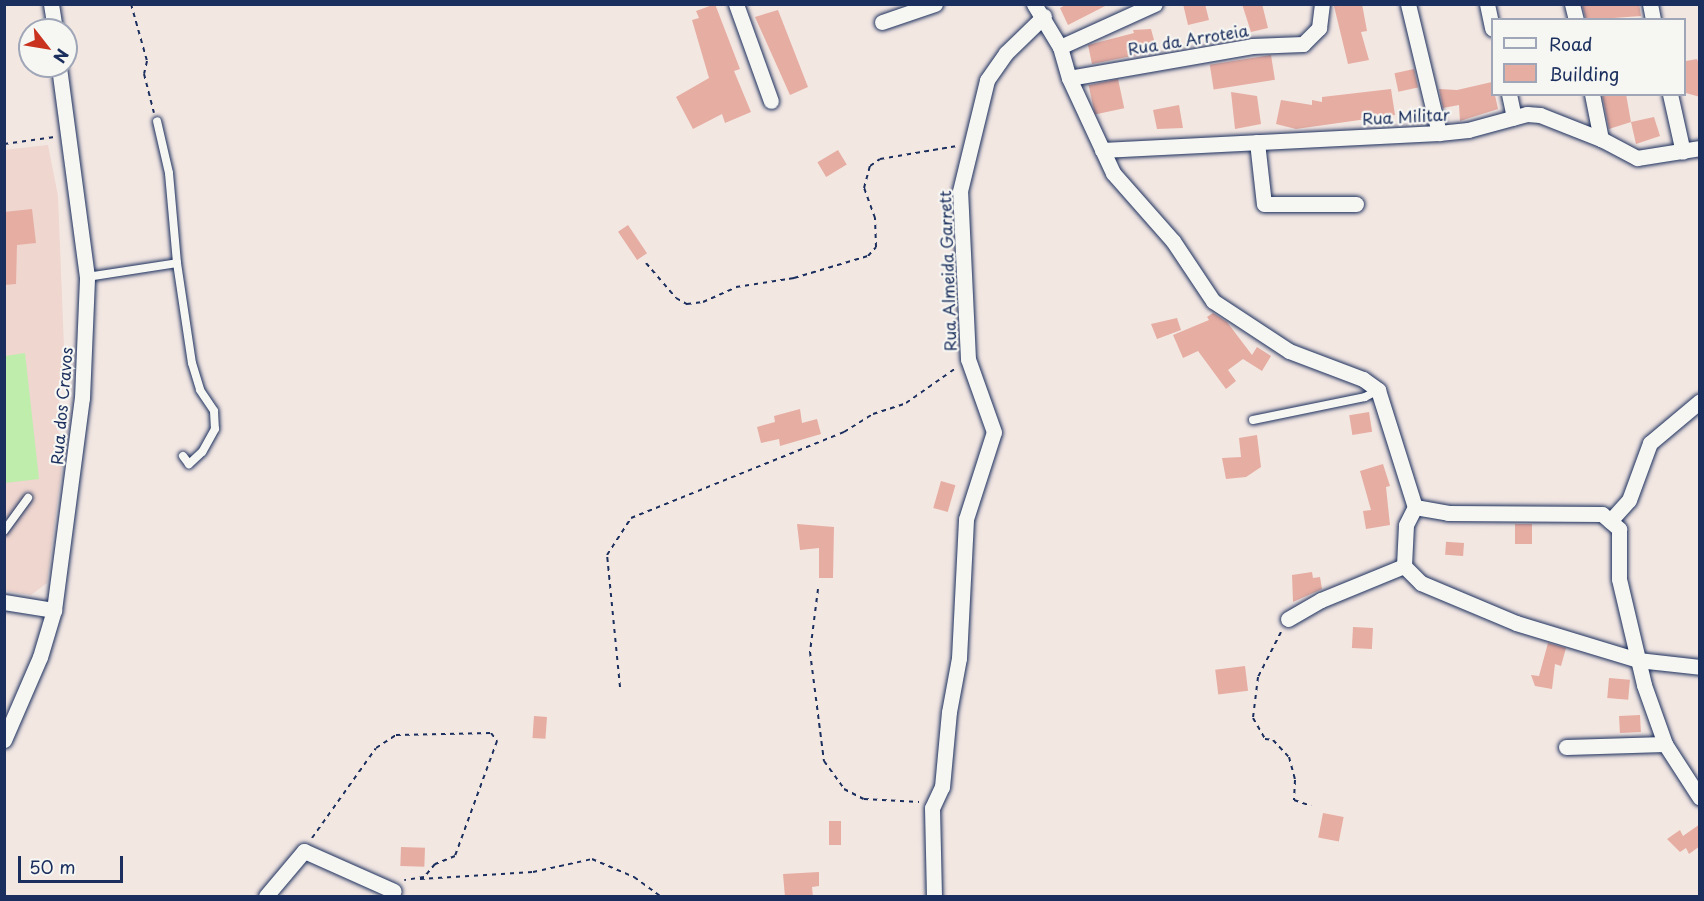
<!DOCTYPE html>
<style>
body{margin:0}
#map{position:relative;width:1704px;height:901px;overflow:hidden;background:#f3e7e2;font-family:"Playpen Sans",sans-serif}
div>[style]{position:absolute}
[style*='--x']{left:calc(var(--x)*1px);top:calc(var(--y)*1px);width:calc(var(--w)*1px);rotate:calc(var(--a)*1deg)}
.built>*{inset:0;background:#efd6cf}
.green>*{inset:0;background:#beedac}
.building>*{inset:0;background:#e6ada2;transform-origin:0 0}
.path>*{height:2px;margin-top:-1px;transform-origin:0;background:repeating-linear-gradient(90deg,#1b2f5e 0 4.5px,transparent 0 9px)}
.roads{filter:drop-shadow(0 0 2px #1b2f5e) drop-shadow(0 0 2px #1b2f5e)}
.service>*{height:8px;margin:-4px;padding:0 4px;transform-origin:4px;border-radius:4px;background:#f6f6f2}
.minor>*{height:15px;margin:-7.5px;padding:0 7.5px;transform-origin:7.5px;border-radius:7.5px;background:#f6f6f2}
span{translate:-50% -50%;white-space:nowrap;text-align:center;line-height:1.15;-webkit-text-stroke:4.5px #f6f6f2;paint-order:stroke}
.street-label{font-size:16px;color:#1b2f5e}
.frame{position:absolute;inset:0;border:6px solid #1b2f5e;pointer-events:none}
.legend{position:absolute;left:1491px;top:18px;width:195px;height:78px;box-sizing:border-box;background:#f6f6f2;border:2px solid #9ea6b7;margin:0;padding:8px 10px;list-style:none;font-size:18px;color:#1b2f5e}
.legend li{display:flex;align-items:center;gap:12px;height:30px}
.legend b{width:30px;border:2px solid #9ea6b7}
.north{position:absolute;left:18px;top:18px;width:60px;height:60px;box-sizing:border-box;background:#f6f6f2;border:2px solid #9ea6b7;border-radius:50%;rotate:121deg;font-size:16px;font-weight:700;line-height:24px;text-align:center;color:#1b2f5e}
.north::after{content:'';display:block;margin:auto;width:21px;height:27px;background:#c8321e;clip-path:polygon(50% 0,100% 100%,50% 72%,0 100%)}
.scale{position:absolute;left:18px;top:856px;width:105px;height:27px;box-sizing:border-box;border:3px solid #1b2f5e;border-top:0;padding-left:8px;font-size:18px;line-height:21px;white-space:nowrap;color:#1b2f5e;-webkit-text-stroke:4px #f6f6f2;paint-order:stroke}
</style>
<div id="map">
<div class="built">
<i style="clip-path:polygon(48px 145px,58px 196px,64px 346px,57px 429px,65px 442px,47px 583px,31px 595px,5px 591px,4px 150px)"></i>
</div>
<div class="green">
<i style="clip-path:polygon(25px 353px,39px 479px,5px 483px,5px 356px)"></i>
</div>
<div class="building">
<i style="clip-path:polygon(715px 4px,740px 69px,734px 71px,751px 112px,725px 123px,722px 114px,693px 129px,676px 97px,709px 78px,692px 20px,699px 18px,696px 11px)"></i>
<i style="clip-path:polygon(1067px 4px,1109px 4px,1068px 25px,1060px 8px)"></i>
<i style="clip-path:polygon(1183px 4px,1205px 4px,1209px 20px,1188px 25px)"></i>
<i style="clip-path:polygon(1242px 4px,1262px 4px,1268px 28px,1251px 32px)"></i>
<i style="clip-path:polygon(1362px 4px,1367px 31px,1361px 32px,1369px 60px,1348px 64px,1334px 6px)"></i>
<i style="clip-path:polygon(1582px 4px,1639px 4px,1641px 16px,1586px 20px)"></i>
<i style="clip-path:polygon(778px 10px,808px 87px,790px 95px,755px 17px)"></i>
<i style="clip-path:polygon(1151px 29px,1157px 51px,1092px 64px,1088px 45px,1134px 33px,1133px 30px)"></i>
<i style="left:1271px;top:55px;width:25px;height:62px;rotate:81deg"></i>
<i style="clip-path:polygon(1697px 59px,1700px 67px,1700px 97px,1686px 93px,1684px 88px,1686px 61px)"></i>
<i style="left:1414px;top:69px;width:19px;height:20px;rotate:78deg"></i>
<i style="left:1118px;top:79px;width:30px;height:30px;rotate:78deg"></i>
<i style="clip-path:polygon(1492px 82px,1498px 109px,1460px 121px,1459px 105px,1443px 108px,1439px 89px,1457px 90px)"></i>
<i style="clip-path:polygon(1391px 89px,1395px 115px,1296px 129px,1276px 124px,1281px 100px,1312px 105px,1312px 100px,1322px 102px,1322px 97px)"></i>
<i style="clip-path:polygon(1231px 92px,1257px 96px,1261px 124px,1235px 129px)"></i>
<i style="clip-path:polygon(1602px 94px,1626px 94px,1631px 122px,1609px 129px)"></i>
<i style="clip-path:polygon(1179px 105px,1183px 128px,1157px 129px,1153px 110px)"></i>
<i style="clip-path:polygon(1654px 117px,1660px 136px,1636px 144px,1631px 122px)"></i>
<i style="left:838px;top:150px;width:17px;height:24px;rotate:59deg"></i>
<i style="clip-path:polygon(32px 209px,36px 243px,17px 245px,16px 284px,4px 285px,4px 212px)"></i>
<i style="left:628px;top:225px;width:34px;height:12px;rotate:56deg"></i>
<i style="clip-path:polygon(1213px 313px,1227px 322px,1252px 355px,1257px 347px,1271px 356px,1262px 371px,1243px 359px,1228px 370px,1236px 381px,1226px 389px,1198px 351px,1183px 358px,1173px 335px,1209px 320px,1207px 317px)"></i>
<i style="clip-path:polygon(1177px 318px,1181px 330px,1157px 339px,1151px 324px)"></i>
<i style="clip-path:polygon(800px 409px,802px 423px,817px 419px,821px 434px,780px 446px,779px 439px,761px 443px,757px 427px,775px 422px,774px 416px)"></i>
<i style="left:1369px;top:412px;width:20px;height:20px;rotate:81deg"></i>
<i style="clip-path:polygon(1257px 435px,1261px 467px,1246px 477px,1226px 479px,1222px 458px,1241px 457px,1239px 438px)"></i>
<i style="clip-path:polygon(1383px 464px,1390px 486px,1386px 487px,1390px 525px,1366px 529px,1363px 511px,1371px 510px,1360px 471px)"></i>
<i style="left:941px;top:481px;width:15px;height:28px;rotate:16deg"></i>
<i style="clip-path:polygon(797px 524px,834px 527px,833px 578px,819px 578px,819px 548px,800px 550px)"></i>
<i style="left:1515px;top:524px;width:17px;height:20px"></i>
<i style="left:1464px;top:543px;width:13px;height:18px;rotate:94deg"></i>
<i style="clip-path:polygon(1312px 572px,1313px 578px,1320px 577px,1322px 589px,1293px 602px,1292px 575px)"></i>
<i style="left:1353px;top:627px;width:20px;height:21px;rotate:3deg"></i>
<i style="clip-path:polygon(1548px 643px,1566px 648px,1561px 666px,1555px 664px,1552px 689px,1535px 686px,1531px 675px,1539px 676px)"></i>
<i style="left:1245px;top:666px;width:25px;height:30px;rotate:83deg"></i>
<i style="left:1609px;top:678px;width:21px;height:20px;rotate:5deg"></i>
<i style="left:1640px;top:715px;width:17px;height:21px;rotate:87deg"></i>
<i style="left:534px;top:716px;width:13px;height:22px;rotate:4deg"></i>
<i style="left:1323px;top:813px;width:21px;height:25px;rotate:11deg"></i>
<i style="left:829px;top:821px;width:12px;height:24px"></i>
<i style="clip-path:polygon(1700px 824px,1700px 846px,1689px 854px,1686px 848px,1680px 852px,1667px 839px,1680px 830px,1683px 836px)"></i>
<i style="left:401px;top:847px;width:24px;height:19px;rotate:2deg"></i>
<i style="clip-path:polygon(819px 872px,819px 886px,812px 887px,813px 897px,785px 897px,783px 874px)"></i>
</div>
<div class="path">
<i style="--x:131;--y:4;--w:59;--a:74.3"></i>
<i style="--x:147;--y:61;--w:13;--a:103"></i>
<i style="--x:144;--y:74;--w:40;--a:75.6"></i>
<i style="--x:4;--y:144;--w:51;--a:-7.8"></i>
<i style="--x:646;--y:263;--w:46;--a:49.4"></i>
<i style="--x:676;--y:298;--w:13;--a:29"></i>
<i style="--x:687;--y:304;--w:16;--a:-7"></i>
<i style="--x:703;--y:302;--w:36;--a:-24"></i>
<i style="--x:736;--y:287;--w:59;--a:-8.8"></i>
<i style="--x:794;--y:278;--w:77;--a:-16.6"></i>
<i style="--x:868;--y:256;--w:12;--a:-48"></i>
<i style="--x:876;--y:247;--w:29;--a:-92"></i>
<i style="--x:875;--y:218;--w:32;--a:-110"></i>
<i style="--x:864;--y:188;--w:23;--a:-75"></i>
<i style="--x:870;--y:166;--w:12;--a:-35"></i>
<i style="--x:880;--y:159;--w:78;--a:-9.6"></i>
<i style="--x:818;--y:589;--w:64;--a:97.2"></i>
<i style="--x:810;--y:652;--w:110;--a:82.7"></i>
<i style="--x:824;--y:761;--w:34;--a:54"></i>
<i style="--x:844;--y:789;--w:22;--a:27"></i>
<i style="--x:864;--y:799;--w:55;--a:3.1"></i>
<i style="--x:1281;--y:632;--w:51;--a:117.1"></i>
<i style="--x:1258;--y:677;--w:41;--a:97"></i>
<i style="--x:1253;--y:718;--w:24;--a:60"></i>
<i style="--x:1265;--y:739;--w:8;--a:7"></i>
<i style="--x:1273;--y:740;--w:23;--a:47"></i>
<i style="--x:1289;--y:757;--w:24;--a:75"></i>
<i style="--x:1295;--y:780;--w:20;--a:93"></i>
<i style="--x:1294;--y:800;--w:18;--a:19"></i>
<i style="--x:620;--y:687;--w:133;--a:-95.6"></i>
<i style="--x:607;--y:555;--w:44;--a:-57"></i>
<i style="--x:631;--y:518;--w:230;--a:-22"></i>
<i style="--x:844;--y:432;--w:34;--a:-32"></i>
<i style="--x:873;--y:414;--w:35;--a:-18"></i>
<i style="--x:906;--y:403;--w:61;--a:-35"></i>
<i style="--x:312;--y:838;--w:110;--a:-54.6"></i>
<i style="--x:376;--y:748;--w:24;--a:-33"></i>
<i style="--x:396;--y:735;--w:95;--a:-1.2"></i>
<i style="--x:491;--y:733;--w:10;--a:53"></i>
<i style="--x:497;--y:741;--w:122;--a:110.1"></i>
<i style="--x:455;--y:856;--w:22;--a:158"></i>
<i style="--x:435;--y:864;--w:17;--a:130"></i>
<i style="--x:424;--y:877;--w:20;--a:171"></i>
<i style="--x:420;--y:879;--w:113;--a:-3.5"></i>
<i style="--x:533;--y:872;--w:60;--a:-12.4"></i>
<i style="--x:592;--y:859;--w:46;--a:23.2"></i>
<i style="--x:634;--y:877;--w:32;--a:36"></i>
</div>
<div class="roads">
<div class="service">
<i style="--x:177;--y:263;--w:101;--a:81.5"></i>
<i style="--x:192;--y:363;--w:28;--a:73"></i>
<i style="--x:200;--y:390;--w:25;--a:56"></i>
<i style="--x:214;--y:411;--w:18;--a:87"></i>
<i style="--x:215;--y:429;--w:26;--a:119"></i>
<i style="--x:202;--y:452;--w:18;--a:137"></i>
<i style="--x:189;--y:464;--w:10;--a:-127"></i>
<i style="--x:87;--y:277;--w:91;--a:-8.8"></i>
<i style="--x:177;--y:263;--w:90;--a:-95.1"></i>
<i style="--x:169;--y:173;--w:53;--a:-103"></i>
<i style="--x:1253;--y:420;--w:114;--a:-11.6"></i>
<i style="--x:1365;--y:397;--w:15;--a:-28"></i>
<i style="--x:4;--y:531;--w:41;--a:-54"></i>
</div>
<div class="minor">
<i style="--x:51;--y:4;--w:26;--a:81"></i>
<i style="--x:736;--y:4;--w:103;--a:70.2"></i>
<i style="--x:1034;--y:4;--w:50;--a:58.8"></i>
<i style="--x:1060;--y:47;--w:32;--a:74"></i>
<i style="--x:1069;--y:78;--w:105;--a:65.1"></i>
<i style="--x:1113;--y:173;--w:91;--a:48.6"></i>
<i style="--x:1173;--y:241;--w:72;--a:56.3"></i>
<i style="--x:1213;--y:301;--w:91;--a:33.3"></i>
<i style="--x:1289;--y:351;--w:79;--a:20.7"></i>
<i style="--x:1363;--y:379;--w:19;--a:36"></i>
<i style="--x:1378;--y:390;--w:123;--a:72.5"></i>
<i style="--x:1408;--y:4;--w:133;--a:76.5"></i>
<i style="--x:1487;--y:4;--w:25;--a:78"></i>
<i style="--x:1572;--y:4;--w:16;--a:76"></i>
<i style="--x:1650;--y:4;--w:16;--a:79"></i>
<i style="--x:882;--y:22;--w:56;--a:-18.8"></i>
<i style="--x:1060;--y:47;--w:104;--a:-24.4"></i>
<i style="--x:1069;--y:78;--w:186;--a:-9.9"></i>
<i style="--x:1252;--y:46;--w:51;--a:-2.2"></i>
<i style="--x:1303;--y:44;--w:23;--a:-45"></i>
<i style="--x:1319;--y:28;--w:24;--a:-83"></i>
<i style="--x:1509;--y:94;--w:24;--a:78"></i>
<i style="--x:1592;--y:94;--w:46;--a:78.7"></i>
<i style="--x:1670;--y:94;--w:59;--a:77.4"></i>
<i style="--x:1257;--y:142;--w:62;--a:83.6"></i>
<i style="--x:1264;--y:204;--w:92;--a:0"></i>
<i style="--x:1102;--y:150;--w:337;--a:-2.9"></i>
<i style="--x:1439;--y:133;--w:29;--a:-6"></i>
<i style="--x:1468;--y:130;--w:61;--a:-15.2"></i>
<i style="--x:1527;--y:114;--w:13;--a:4"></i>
<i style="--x:1540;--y:115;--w:66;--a:21.5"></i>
<i style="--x:1601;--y:139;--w:41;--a:27.8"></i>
<i style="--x:1637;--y:158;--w:64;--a:-9"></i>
<i style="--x:1415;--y:507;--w:34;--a:10"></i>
<i style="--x:1448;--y:513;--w:154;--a:0.4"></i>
<i style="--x:1602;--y:514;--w:23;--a:41"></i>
<i style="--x:1619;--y:529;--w:50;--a:90"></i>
<i style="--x:1619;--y:579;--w:109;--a:76.7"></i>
<i style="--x:1644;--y:685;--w:63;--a:70.4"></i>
<i style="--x:1665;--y:744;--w:64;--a:57.1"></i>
<i style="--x:1415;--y:507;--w:20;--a:117"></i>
<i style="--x:1406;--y:525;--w:41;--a:92.8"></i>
<i style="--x:1404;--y:566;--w:24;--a:45"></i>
<i style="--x:1421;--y:583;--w:103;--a:22.8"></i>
<i style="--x:1516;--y:623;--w:127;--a:16.9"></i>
<i style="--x:1638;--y:660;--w:62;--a:6.4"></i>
<i style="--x:1610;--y:521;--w:28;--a:-48"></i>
<i style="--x:1629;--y:500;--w:61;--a:-69.8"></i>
<i style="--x:1650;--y:443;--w:65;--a:-40"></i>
<i style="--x:4;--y:602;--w:51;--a:9.1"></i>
<i style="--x:1288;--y:619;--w:38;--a:-30"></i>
<i style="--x:1321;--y:600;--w:90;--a:-22.3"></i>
<i style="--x:4;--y:740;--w:90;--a:-66.6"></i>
<i style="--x:40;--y:657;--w:49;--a:-73.4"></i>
<i style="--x:54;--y:610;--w:214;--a:-82.5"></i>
<i style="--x:82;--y:398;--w:121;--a:-87.6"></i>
<i style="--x:87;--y:277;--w:213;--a:-97.6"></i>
<i style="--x:1566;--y:747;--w:99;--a:-1.7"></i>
<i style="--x:266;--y:896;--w:59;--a:-49.8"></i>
<i style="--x:304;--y:851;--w:98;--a:24"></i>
<i style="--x:934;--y:896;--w:88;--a:-91.3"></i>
<i style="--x:932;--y:808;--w:23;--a:-65"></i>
<i style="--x:942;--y:787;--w:75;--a:-84.7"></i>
<i style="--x:949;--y:712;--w:55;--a:-79.5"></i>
<i style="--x:959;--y:658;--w:139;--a:-87.1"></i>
<i style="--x:966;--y:519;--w:91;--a:-72.2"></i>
<i style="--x:994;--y:432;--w:77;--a:-109.6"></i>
<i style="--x:968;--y:359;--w:168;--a:-92.7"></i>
<i style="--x:960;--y:191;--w:114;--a:-76.3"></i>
<i style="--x:987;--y:80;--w:33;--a:-55"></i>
<i style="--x:1006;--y:53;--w:53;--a:-44.2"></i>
</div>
</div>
<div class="street-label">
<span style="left:1188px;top:39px;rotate:-9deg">Rua da Arroteia</span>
<span style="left:1406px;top:116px;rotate:-3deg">Rua Militar</span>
<span style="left:947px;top:271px;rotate:-92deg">Rua Almeida Garrett</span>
<span style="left:61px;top:406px;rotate:-85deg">Rua dos Cravos</span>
</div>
<div class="frame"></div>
<ul class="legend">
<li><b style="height:8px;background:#f6f6f2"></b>Road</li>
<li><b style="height:16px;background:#e6ada2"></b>Building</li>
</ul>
<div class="north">N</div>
<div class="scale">50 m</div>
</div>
